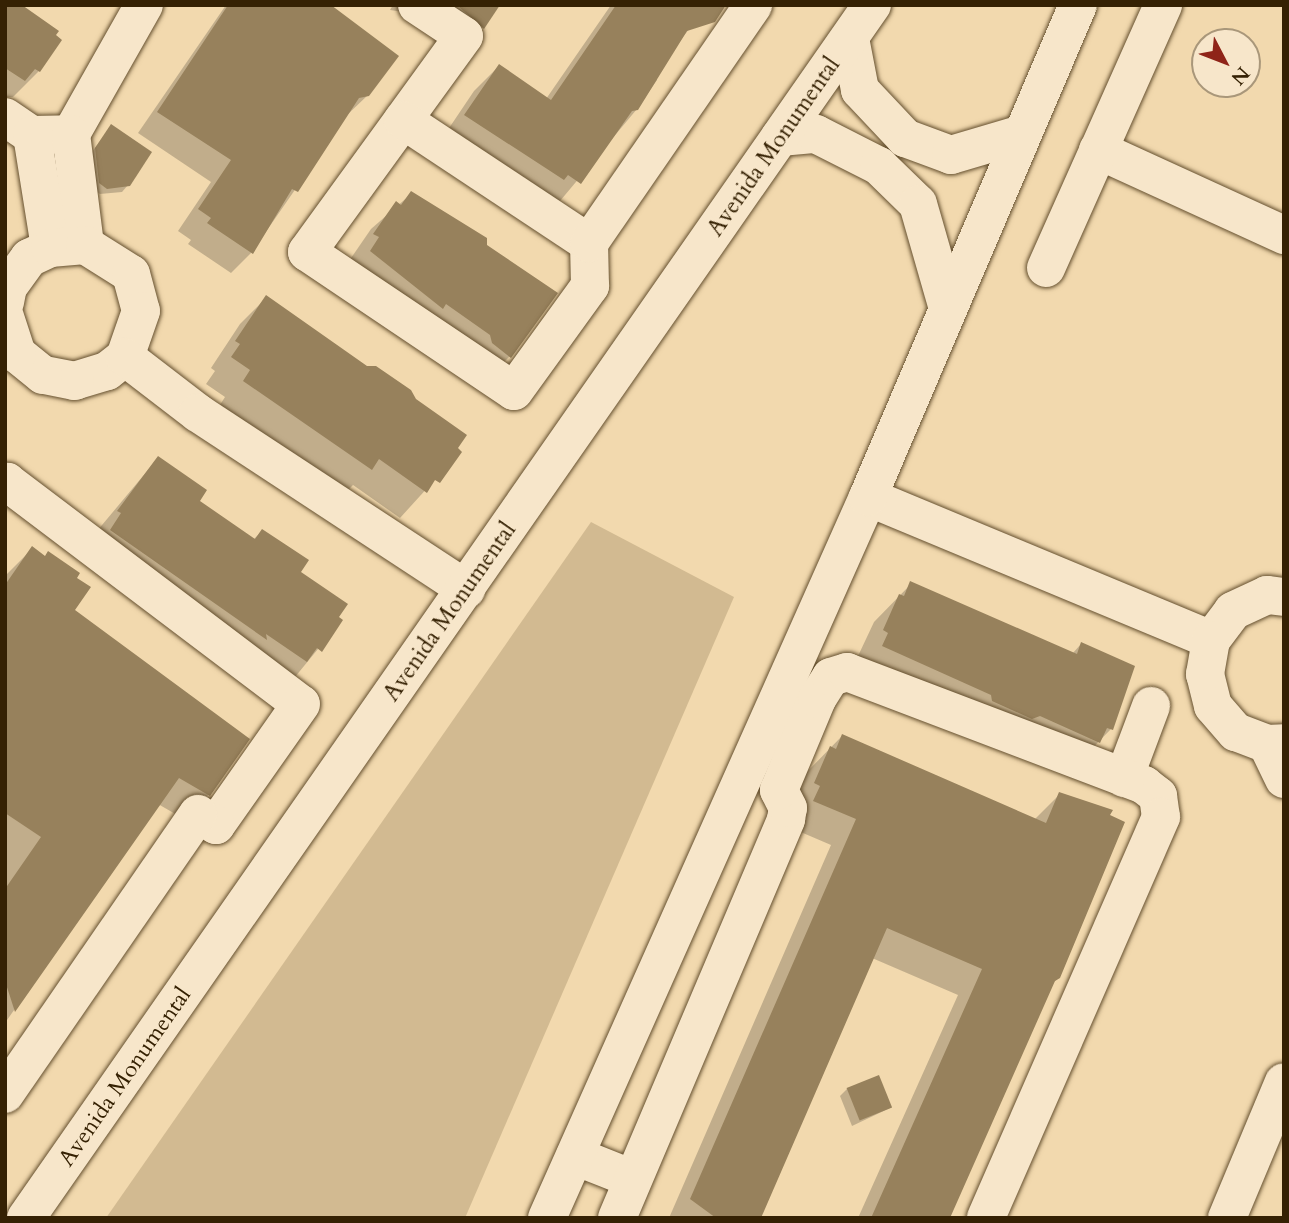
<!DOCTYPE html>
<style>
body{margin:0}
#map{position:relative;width:1289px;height:1223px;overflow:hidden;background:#f2d9ae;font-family:Cardo,serif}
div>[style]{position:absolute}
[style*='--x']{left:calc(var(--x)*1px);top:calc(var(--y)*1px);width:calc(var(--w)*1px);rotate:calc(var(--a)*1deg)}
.green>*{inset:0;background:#d2ba91}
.shadow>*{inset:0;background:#0003}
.building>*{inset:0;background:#97815c;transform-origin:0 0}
.roads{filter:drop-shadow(0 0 2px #644f2e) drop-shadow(0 0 2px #644f2e)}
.minor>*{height:38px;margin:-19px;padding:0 19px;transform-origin:19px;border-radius:19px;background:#f7e6ca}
span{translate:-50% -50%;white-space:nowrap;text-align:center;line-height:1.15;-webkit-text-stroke:6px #f7e6ca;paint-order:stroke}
.street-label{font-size:23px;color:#352103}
.frame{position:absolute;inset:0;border:7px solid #352103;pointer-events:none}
.north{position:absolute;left:1191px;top:28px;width:70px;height:70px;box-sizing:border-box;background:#f7e6ca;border:2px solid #a9977a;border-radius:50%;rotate:132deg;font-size:19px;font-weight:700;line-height:28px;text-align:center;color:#352103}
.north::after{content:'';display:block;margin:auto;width:24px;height:32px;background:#8f2418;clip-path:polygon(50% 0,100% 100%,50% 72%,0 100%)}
</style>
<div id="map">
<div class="green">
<i style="clip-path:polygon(591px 522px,734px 597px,465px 1218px,106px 1218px)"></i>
</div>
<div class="shadow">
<i style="clip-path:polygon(5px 5px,39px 71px,13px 97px,5px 97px)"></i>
<i style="clip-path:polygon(226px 5px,326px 5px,368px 95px,346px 116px,252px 252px,231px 273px,188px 244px,191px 240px,178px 231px,211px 182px,138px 133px)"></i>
<i style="clip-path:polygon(393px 5px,498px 5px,457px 53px,403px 12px,390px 10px)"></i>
<i style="clip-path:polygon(611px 5px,707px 5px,656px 73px,657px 80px,637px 109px,555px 207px,441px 140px,474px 91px,499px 66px,546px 99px)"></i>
<i style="clip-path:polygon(111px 126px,128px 185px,122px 192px,100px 194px,94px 190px,89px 156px)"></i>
<i style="clip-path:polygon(411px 194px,510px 356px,484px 382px,349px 261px,371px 229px)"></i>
<i style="clip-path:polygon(266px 298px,414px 400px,460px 452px,400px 518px,353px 485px,344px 494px,218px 408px,225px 397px,206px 384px,215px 371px,211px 368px,240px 324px)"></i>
<i style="clip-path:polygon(158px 458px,197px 502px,253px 540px,262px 531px,341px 621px,295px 677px,92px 537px)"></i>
<i style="clip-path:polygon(32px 549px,74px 578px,73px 611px,209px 794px,184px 819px,158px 804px,5px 1023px,5px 576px)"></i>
<i style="clip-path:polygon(911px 584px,1072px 654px,1081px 644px,1111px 729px,1073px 768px,858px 656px,874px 622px)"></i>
<i style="clip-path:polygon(842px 736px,1034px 820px,1060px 794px,1059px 977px,1051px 985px,948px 1218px,858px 1218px,958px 995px,872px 958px,759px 1218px,669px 1218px,831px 845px,789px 827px,789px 809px,805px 774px)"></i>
<i style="clip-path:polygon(847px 1089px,890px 1108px,852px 1126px,840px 1096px)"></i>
</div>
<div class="building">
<i style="clip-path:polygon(5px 5px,22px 5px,59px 31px,56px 35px,62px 40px,40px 72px,35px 69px,25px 81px,5px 68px)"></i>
<i style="clip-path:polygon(228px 5px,331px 5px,399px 56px,369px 96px,359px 98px,298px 192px,292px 189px,253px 254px,207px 223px,211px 218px,198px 209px,231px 160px,157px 112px)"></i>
<i style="clip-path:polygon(457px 5px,500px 5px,484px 29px)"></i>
<i style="clip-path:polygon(616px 5px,726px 5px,715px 22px,687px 31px,638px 110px,632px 111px,581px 184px,568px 175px,564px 180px,464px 115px,499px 64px,551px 100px)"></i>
<i style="clip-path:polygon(111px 124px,152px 152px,130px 186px,107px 189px,99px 183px,95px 148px)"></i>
<i style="clip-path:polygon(411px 191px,487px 238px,487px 245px,558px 293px,511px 358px,492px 343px,490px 335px,446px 304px,443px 309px,370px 251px,379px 237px,373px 234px,396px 201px,401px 205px)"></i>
<i style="clip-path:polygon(266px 295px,367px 366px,376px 366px,411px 390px,416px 399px,467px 435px,458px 448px,462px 452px,440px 483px,435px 480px,427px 493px,379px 459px,372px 470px,243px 381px,250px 370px,231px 357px,240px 344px,235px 341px)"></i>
<i style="clip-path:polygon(158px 456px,207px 490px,200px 501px,255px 539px,262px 529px,309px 560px,301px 572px,348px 604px,339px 617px,343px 620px,322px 652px,317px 648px,307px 662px,266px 634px,267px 640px,110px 530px,121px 513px,117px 511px)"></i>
<i style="clip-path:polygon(32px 546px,45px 556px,48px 551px,80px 573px,77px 578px,91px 587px,75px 610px,250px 739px,210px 796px,179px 778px,15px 1012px,5px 981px,5px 889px,41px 837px,5px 813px,5px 585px)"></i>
<i style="clip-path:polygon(910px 581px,1077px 654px,1081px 642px,1135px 666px,1113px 730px,1107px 728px,1100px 743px,1040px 716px,1032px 719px,992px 701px,991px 695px,882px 646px,888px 633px,883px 630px,899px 594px,904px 596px)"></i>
<i style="clip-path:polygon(842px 734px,1046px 823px,1059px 792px,1113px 810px,1110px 815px,1125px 822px,1060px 978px,1055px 981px,950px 1218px,871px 1218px,982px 969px,887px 928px,761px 1218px,716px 1218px,690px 1199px,856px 819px,813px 801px,820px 786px,814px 783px,830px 746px,836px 749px)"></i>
<i style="left:879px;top:1075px;width:35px;height:35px;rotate:68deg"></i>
</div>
<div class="roads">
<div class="minor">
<i style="--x:417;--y:5;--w:56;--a:33.4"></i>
<i style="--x:464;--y:36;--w:267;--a:126"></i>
<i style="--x:307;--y:252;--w:249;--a:33.9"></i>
<i style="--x:514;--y:391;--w:130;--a:-54.1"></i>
<i style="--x:590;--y:286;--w:43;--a:-91.3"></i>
<i style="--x:850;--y:38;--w:53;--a:79.1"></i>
<i style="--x:860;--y:90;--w:66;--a:46.8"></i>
<i style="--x:905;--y:138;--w:49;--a:20.3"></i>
<i style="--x:951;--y:155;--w:74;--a:-16.5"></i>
<i style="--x:5;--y:117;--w:32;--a:34"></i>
<i style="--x:32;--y:135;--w:39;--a:-1"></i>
<i style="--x:71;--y:134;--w:148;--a:-60.5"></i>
<i style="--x:403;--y:120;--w:223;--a:33.5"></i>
<i style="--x:589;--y:243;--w:289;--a:-55.4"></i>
<i style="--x:71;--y:134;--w:112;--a:82.8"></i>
<i style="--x:32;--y:135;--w:114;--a:80.9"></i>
<i style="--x:780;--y:137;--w:36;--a:-5"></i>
<i style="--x:816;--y:134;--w:71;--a:26.9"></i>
<i style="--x:879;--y:166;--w:54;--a:44.3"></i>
<i style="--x:918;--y:204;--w:105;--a:74"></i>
<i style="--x:1098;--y:150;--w:205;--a:24.6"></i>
<i style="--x:1046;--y:268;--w:288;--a:-66"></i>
<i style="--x:5;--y:302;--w:15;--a:-79"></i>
<i style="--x:8;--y:287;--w:36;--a:-54"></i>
<i style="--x:29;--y:258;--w:23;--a:-25"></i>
<i style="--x:50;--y:248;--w:35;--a:-5"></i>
<i style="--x:85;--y:245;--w:54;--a:32.2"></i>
<i style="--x:131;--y:274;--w:38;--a:75"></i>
<i style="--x:141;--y:311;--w:49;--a:109.2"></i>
<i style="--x:125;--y:357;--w:23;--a:142"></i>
<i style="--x:107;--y:371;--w:34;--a:163"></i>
<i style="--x:75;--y:381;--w:33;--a:-169"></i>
<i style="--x:43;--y:375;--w:33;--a:-141"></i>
<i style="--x:17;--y:354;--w:39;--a:-108"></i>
<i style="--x:125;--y:357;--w:92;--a:37.5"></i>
<i style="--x:198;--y:413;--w:321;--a:33.3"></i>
<i style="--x:5;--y:485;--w:4;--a:-56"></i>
<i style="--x:7;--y:482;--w:368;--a:37.1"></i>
<i style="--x:301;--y:704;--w:148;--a:125.1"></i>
<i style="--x:216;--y:825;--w:21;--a:-149"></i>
<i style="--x:198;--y:814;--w:340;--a:124.6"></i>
<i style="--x:868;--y:497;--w:372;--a:22.6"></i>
<i style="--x:1284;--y:597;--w:17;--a:-173"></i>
<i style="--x:1267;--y:595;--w:38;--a:155"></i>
<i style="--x:1233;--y:611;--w:36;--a:127"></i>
<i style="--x:1211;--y:640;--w:35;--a:100"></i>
<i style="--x:1205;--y:674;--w:33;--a:76"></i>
<i style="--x:1213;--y:706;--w:35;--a:49"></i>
<i style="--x:1236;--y:732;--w:33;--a:21"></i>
<i style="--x:1267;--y:744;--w:17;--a:-3"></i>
<i style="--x:1267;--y:744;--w:39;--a:64"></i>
<i style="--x:1124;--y:778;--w:77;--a:-69.4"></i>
<i style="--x:575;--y:1156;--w:62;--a:21.6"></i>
<i style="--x:26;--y:1218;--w:1479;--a:-55.11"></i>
<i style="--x:547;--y:1218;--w:789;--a:-66"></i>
<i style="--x:868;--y:497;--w:535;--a:-66.89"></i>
<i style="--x:617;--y:1218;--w:433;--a:-67"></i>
<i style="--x:786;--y:819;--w:11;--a:-80"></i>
<i style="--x:788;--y:808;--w:20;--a:-117"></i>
<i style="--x:779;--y:790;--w:99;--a:-67.3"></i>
<i style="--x:817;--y:699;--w:26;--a:-58"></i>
<i style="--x:831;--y:677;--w:17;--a:-17"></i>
<i style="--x:847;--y:672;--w:318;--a:20.8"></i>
<i style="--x:1144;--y:785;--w:18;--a:38"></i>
<i style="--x:1158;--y:796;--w:21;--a:82"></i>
<i style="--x:1161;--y:817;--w:438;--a:113.6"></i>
<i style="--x:1227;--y:1218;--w:147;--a:-67.3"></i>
</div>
</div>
<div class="street-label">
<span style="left:774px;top:147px;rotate:-55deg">Avenida Monumental</span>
<span style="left:450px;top:612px;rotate:-55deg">Avenida Monumental</span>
<span style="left:125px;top:1077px;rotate:-55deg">Avenida Monumental</span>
</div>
<div class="frame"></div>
<div class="north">N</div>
</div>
